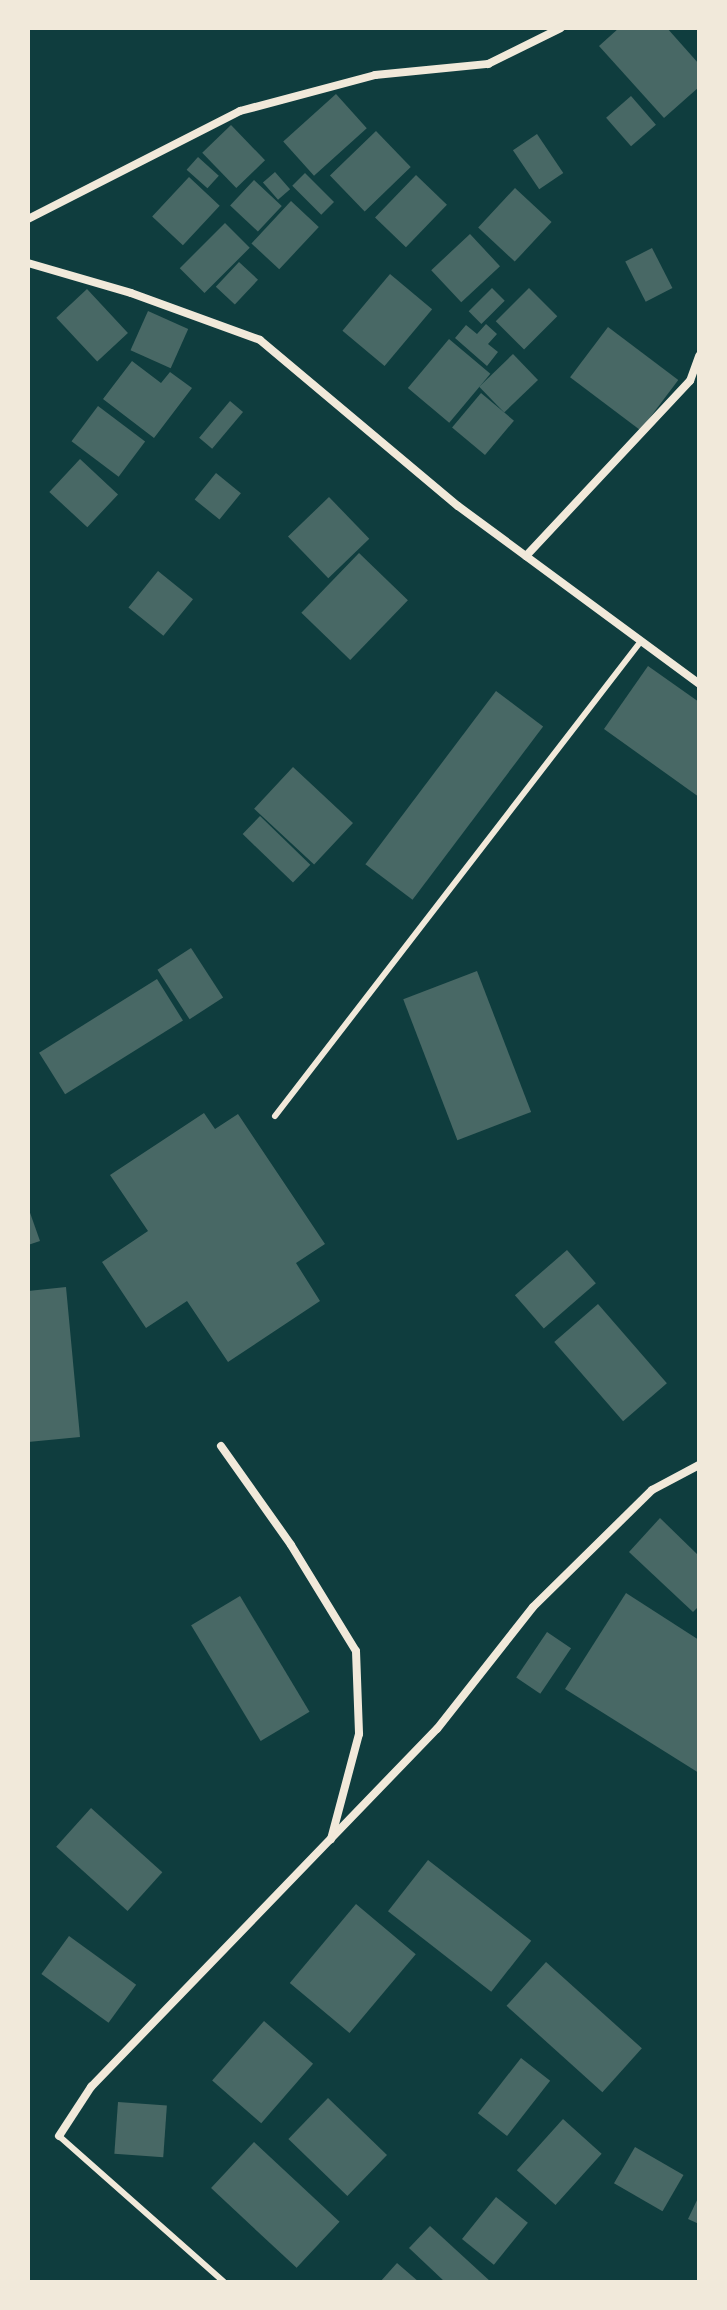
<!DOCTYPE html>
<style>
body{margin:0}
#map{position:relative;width:727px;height:2310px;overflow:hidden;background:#0f3d3e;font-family:Rubik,sans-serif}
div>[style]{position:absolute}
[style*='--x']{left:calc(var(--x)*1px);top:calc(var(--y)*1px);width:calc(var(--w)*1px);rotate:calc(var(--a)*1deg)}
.building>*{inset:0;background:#486865;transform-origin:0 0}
.service>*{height:6px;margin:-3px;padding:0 3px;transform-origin:3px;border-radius:3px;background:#f1e9da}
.minor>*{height:8px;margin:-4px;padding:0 4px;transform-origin:4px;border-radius:4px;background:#f1e9da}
span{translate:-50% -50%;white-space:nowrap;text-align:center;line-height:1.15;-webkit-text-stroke:8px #f1e9da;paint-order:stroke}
.frame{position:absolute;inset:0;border:30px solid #f1e9da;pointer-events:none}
</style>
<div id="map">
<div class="building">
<i style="clip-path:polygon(619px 28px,667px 28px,699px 64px,699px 87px,664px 118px,599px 46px)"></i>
<i style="left:336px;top:94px;width:46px;height:71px;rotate:48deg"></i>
<i style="left:631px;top:96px;width:38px;height:33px;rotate:49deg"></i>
<i style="left:231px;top:125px;width:49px;height:40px;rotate:46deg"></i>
<i style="left:376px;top:131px;width:50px;height:64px;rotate:46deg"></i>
<i style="left:537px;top:134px;width:47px;height:29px;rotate:56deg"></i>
<i style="left:198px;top:157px;width:28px;height:17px;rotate:42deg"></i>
<i style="left:275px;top:172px;width:23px;height:16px;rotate:49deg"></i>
<i style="left:305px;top:173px;width:41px;height:18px;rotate:45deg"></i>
<i style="left:416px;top:175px;width:43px;height:59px;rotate:44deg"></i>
<i style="left:189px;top:177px;width:42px;height:54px;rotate:43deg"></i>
<i style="left:254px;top:180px;width:38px;height:35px;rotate:43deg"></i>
<i style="left:515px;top:188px;width:50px;height:54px;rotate:43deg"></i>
<i style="left:291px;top:201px;width:38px;height:58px;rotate:43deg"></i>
<i style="left:225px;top:223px;width:35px;height:64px;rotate:45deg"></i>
<i style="left:470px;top:234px;width:44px;height:53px;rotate:47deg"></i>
<i style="left:652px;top:248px;width:45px;height:30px;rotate:63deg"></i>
<i style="left:239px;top:262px;width:26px;height:34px;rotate:43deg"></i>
<i style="left:390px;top:274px;width:55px;height:74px;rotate:40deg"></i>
<i style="left:492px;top:288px;width:18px;height:33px;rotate:45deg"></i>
<i style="left:529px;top:288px;width:40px;height:47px;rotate:45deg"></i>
<i style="left:87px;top:289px;width:60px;height:42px;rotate:47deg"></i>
<i style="left:148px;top:311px;width:44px;height:43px;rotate:24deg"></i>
<i style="clip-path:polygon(486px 324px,497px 334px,488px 344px,498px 352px,487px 366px,455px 338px,466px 325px,477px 334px)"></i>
<i style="left:608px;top:327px;width:88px;height:63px;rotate:37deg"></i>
<i style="left:449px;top:339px;width:54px;height:64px;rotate:40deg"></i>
<i style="left:513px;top:354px;width:36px;height:47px;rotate:46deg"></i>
<i style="clip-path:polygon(132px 361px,161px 383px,170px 372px,192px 388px,154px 438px,103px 399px)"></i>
<i style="left:481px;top:393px;width:43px;height:45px;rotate:40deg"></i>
<i style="left:230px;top:401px;width:17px;height:48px;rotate:40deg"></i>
<i style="left:98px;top:406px;width:59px;height:44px;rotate:37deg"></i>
<i style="left:80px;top:459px;width:52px;height:45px;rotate:43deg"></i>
<i style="left:216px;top:473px;width:32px;height:34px;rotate:39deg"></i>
<i style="left:329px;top:497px;width:58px;height:57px;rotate:46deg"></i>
<i style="left:359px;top:553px;width:68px;height:83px;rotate:44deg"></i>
<i style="left:158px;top:571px;width:45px;height:47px;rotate:39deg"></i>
<i style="clip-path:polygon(648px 666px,699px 702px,699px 797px,604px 729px)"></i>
<i style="left:496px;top:691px;width:59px;height:217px;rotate:37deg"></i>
<i style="left:293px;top:767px;width:82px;height:57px;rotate:43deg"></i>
<i style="left:260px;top:816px;width:70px;height:25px;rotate:44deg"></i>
<i style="left:191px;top:948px;width:59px;height:40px;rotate:57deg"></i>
<i style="left:477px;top:971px;width:151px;height:79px;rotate:69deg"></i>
<i style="left:157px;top:979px;width:49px;height:139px;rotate:58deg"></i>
<i style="clip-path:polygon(204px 1113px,215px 1129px,238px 1114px,325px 1244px,296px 1263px,320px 1301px,228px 1362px,187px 1301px,146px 1328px,102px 1262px,148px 1231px,110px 1175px)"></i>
<i style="clip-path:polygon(28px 1207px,40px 1241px,28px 1245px)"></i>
<i style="left:567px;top:1250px;width:44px;height:69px;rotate:49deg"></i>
<i style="clip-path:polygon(66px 1287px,80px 1437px,28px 1442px,28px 1291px)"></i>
<i style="left:598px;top:1304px;width:105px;height:58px;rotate:49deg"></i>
<i style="clip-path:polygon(660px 1518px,699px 1556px,699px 1606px,693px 1612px,629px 1552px)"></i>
<i style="clip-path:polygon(626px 1593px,699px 1640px,699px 1773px,565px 1689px)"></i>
<i style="left:240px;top:1596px;width:135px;height:57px;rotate:59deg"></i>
<i style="left:547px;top:1632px;width:29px;height:55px;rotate:34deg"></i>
<i style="left:91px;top:1808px;width:96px;height:52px;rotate:42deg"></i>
<i style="left:428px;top:1860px;width:131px;height:65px;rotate:38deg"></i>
<i style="left:356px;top:1904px;width:78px;height:103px;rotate:40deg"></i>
<i style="left:69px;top:1936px;width:83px;height:47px;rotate:36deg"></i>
<i style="left:546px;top:1962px;width:129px;height:59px;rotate:42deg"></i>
<i style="left:264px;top:2021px;width:65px;height:79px;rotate:41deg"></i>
<i style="left:521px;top:2058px;width:37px;height:70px;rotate:38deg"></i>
<i style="left:328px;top:2098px;width:82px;height:57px;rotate:44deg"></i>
<i style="left:118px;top:2102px;width:49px;height:52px;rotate:4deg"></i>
<i style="left:563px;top:2119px;width:52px;height:69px;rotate:42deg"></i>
<i style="left:254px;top:2142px;width:117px;height:63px;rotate:43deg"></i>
<i style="left:635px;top:2147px;width:56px;height:42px;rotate:30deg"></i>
<i style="clip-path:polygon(699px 2196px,699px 2224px,688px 2219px)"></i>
<i style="left:496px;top:2197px;width:41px;height:54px;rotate:39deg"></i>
<i style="clip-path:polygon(430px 2226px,491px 2282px,445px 2282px,409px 2248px)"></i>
<i style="clip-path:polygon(397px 2263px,419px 2282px,380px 2282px)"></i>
</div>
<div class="service">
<i style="--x:275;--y:1116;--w:600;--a:-52.38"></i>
<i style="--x:59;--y:2136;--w:220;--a:41.5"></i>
</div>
<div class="minor">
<i style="--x:28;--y:219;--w:238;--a:-27"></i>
<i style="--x:240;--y:111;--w:140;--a:-14.9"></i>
<i style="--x:375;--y:75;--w:114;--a:-5.6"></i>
<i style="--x:488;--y:64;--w:81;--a:-26.3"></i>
<i style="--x:28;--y:263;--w:107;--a:16.2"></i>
<i style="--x:131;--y:293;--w:137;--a:20"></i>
<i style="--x:260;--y:340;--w:258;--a:40"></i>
<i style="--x:458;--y:506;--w:300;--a:36.4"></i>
<i style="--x:526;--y:556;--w:240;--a:-46.9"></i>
<i style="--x:690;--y:381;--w:27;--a:-70"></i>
<i style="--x:221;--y:1446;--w:121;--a:54.7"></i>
<i style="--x:291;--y:1545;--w:124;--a:58.5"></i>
<i style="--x:356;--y:1651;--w:83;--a:87.9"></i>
<i style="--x:359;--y:1734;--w:109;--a:104.9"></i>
<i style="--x:59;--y:2136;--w:59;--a:-56.9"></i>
<i style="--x:91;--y:2087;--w:498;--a:-46"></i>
<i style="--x:437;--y:1729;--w:155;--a:-51.8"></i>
<i style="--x:533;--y:1607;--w:167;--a:-44.5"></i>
<i style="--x:652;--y:1490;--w:53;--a:-28"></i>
</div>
<div class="frame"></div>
</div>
